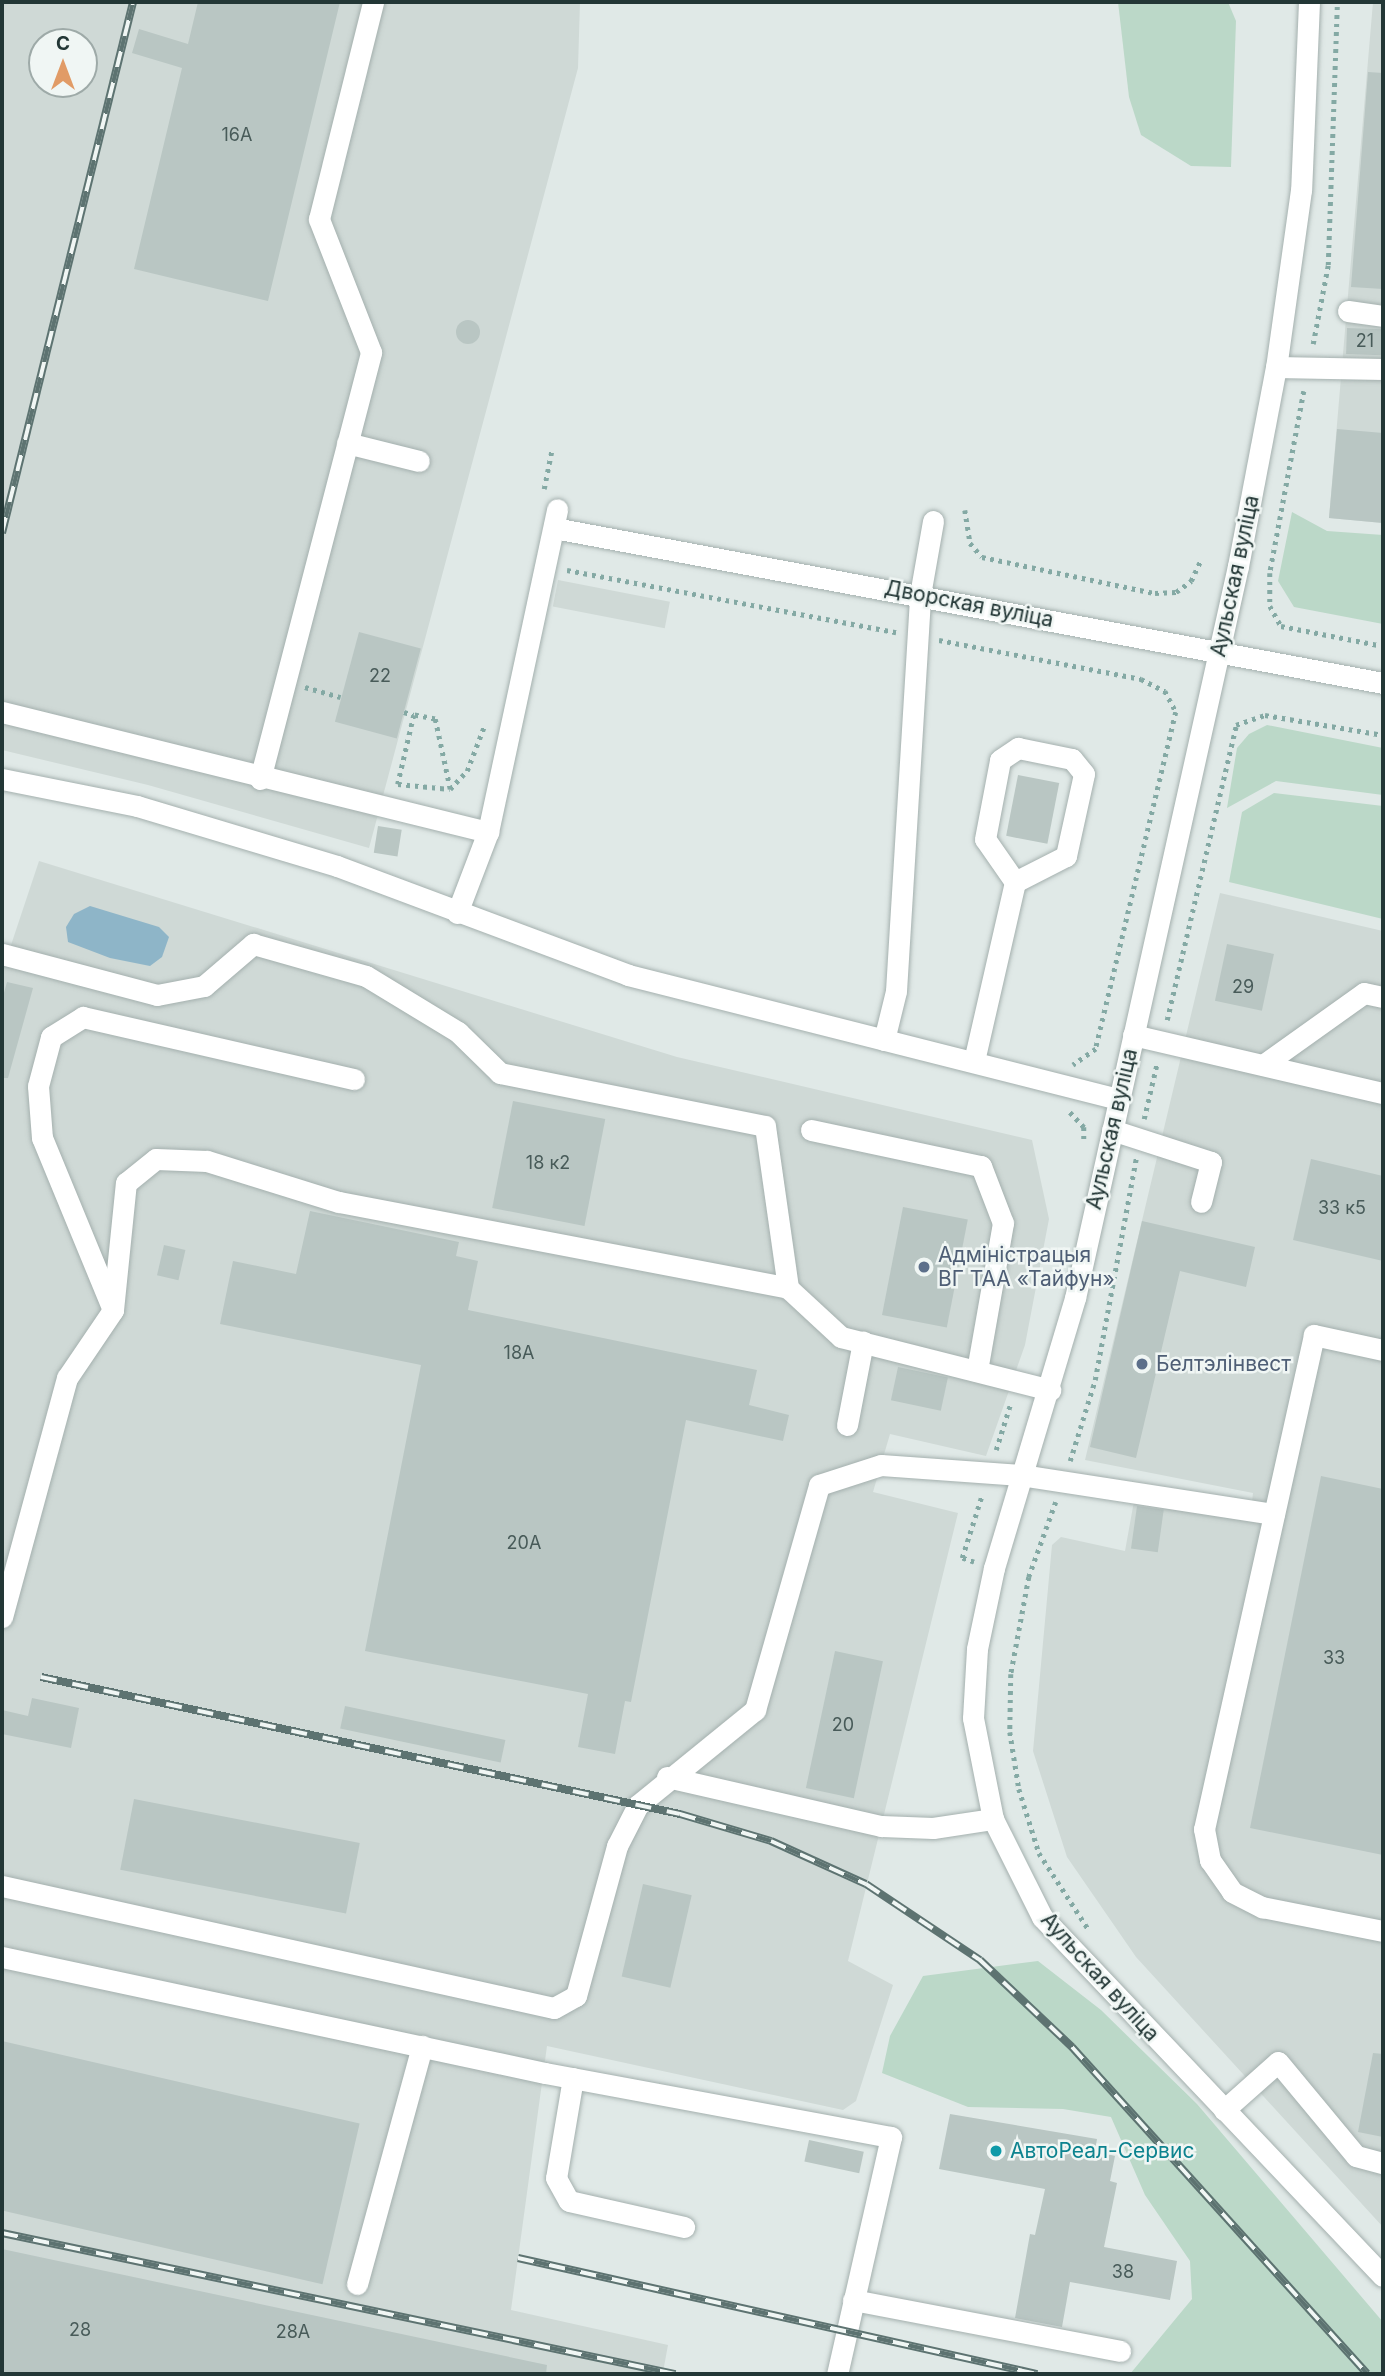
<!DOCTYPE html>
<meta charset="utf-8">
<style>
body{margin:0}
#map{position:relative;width:1385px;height:2376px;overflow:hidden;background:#e0e9e7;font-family:Inter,sans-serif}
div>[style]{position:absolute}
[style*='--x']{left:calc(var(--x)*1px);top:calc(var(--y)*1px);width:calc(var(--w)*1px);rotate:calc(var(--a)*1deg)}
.built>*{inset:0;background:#cfd9d6;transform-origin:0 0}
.green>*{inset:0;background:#bbd8c8}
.water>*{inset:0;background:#8eb5c8}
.building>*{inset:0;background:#b9c6c3;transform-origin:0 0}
.round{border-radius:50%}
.path>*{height:4.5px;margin-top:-2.25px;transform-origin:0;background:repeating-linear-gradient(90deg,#84a9a4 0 3.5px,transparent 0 8.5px)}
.roads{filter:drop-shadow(0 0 2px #a4b0ae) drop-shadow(0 0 2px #a4b0ae)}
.minor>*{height:21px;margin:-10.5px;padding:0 10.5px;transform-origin:10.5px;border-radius:10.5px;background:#fff}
.rail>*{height:8px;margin-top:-4px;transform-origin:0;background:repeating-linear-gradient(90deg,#f0f6f4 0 16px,#5d7371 0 32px);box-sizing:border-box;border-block:2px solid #5d7371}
.dots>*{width:19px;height:19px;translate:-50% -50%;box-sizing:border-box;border:4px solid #f0f6f4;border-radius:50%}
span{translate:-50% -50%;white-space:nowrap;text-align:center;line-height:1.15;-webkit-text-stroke:5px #f0f6f4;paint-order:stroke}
.number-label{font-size:18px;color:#485b59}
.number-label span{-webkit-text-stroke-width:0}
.street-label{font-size:21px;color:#233736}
.service-label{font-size:21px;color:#4e5e75}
.left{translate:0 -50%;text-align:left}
.culture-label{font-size:21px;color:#0d838f}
.frame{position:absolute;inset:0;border:4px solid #233736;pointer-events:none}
.north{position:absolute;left:28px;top:28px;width:70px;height:70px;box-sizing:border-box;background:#f0f6f4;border:2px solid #9eaaa8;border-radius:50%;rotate:0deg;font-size:19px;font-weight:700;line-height:28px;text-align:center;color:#233736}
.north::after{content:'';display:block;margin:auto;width:24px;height:32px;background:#e19b66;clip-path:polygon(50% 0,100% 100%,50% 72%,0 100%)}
</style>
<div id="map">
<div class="built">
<i style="clip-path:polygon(evenodd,2px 2px,580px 2px,578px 68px,369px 848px,148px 785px,2px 750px,2px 2px,42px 42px,84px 42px,84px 84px,42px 84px,42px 42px)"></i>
<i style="clip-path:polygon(1373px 2px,1383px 2px,1383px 523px,1329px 518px)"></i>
<i style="left:558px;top:580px;width:114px;height:27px;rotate:11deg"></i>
<i style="clip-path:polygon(39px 861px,677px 1057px,1032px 1140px,1049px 1219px,1025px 1345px,986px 1456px,890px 1434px,873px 1492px,958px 1513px,848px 1961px,893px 1985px,856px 2101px,843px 2110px,547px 2046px,511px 2310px,668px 2345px,663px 2372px,668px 2374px,2px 2374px,2px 972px)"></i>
<i style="clip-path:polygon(1220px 893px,1383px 931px,1383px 2227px,1136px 1957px,1067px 1857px,1033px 1751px,1052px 1545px,1061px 1537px,1125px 1551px,1134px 1501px,1250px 1518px,1253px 1493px,1085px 1460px)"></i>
</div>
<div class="green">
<i style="clip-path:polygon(1118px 2px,1228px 2px,1236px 21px,1231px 167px,1191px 166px,1141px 135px,1129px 97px)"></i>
<i style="clip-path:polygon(1292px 512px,1327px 531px,1383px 535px,1383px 624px,1294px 607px,1278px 581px)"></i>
<i style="clip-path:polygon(1267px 725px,1383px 748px,1383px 795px,1276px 781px,1227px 808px,1237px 748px,1249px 734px)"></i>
<i style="clip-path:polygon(1274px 793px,1383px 806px,1383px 919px,1229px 882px,1242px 812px)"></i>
<i style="clip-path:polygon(1038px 1961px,1101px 2010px,1197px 2104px,1383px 2322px,1383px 2374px,1130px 2374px,1192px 2299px,1190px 2261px,1145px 2195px,1111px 2117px,1063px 2109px,968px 2107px,882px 2073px,890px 2036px,923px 1976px)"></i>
</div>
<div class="water">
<i style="clip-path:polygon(90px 906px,159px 927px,169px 937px,162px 957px,150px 966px,110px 958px,68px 942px,66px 927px,74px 914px)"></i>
</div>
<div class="building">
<i style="clip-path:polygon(198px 2px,340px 2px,268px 301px,134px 269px,182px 68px,132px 53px,139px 29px,188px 44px)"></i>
<i style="clip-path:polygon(1368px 72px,1383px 73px,1383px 289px,1351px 287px)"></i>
<i class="round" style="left:456px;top:320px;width:24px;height:24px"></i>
<i style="left:1347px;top:328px;width:36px;height:26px;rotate:2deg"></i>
<i style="clip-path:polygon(1337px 429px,1383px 433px,1383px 523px,1329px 518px)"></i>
<i style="left:359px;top:632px;width:64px;height:93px;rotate:15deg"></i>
<i style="left:1018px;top:775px;width:42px;height:62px;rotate:11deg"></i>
<i style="left:378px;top:826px;width:24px;height:27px;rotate:9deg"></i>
<i style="left:1227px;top:944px;width:48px;height:58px;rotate:12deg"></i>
<i style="clip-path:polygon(7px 982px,33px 988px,8px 1078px,2px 1078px,2px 1000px)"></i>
<i style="left:513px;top:1101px;width:94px;height:109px;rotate:11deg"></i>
<i style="clip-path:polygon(1311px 1159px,1383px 1176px,1383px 1261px,1293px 1240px)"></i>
<i style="left:903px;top:1207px;width:66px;height:110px;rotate:11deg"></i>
<i style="clip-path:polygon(310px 1211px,459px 1242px,456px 1256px,478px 1261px,468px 1310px,757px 1370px,749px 1405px,789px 1415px,783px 1441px,686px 1420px,631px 1702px,625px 1701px,615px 1754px,578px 1747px,588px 1694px,365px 1651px,421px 1365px,220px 1324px,233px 1261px,296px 1274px)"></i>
<i style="clip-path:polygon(1142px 1221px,1255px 1247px,1246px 1287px,1180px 1271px,1136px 1458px,1090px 1447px)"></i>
<i style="left:164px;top:1245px;width:22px;height:31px;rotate:13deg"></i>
<i style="left:898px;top:1367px;width:51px;height:34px;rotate:12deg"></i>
<i style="clip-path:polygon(1321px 1476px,1383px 1489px,1383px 1855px,1250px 1828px)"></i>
<i style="left:1137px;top:1506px;width:27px;height:43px;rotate:8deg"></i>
<i style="left:835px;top:1651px;width:49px;height:140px;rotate:12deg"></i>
<i style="clip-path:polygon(32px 1698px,79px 1708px,71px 1748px,2px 1734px,2px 1710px,28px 1716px)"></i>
<i style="left:345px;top:1706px;width:164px;height:23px;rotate:12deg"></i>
<i style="left:134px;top:1799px;width:230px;height:72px;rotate:11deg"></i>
<i style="left:643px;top:1884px;width:50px;height:95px;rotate:13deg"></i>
<i style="left:2px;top:2041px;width:367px;height:165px;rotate:13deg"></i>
<i style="clip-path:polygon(1373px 2053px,1383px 2054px,1383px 2137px,1358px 2132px)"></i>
<i style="clip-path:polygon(950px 2114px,1097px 2139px,1095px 2151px,1115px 2156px,1110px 2181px,1117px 2183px,1104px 2247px,1177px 2261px,1170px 2300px,1070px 2282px,1062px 2327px,1015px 2318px,1030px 2234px,1035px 2235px,1045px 2189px,939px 2169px)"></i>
<i style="left:809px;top:2140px;width:56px;height:22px;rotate:12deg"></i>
<i style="clip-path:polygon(2px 2249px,547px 2365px,546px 2374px,2px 2374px)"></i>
</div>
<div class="path">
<i style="--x:1313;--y:344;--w:80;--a:-79.2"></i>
<i style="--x:1328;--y:265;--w:263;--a:-88"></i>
<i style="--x:1304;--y:391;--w:185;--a:100.6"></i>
<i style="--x:1270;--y:573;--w:33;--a:90"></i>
<i style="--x:1270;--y:606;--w:23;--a:61"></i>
<i style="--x:1281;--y:626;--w:104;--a:11.1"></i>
<i style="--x:544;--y:489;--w:41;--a:-78.7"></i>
<i style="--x:965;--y:510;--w:33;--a:81"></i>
<i style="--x:970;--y:543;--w:18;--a:49"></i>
<i style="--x:982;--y:557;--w:177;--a:11.8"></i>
<i style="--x:1155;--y:593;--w:21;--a:-3"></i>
<i style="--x:1176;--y:592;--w:19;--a:-36"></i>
<i style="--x:1191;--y:581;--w:21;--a:-65"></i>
<i style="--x:567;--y:570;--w:335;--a:10.7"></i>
<i style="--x:939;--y:640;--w:206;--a:10.9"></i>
<i style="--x:1141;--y:679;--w:27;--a:27"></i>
<i style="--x:1165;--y:691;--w:24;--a:62"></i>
<i style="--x:1176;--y:712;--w:346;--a:103.4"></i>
<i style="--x:1096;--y:1049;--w:28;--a:145"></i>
<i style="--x:305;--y:687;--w:37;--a:16"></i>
<i style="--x:404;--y:712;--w:10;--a:17"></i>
<i style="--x:450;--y:789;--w:72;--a:-102.1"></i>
<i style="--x:435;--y:719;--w:21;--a:-169"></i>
<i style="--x:414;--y:715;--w:71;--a:103.1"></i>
<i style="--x:398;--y:784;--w:52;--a:5.5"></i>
<i style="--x:450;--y:789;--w:25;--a:-47"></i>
<i style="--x:467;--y:771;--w:50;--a:-69"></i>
<i style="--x:1167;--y:1020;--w:303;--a:-76.8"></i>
<i style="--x:1236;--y:725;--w:31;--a:-19"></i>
<i style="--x:1265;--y:715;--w:120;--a:9.6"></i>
<i style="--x:1070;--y:1112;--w:21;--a:47"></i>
<i style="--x:1084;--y:1127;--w:13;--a:90"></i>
<i style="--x:1144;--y:1119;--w:57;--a:-76.9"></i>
<i style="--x:996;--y:1450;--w:50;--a:-72.6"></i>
<i style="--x:1070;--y:1461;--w:85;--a:-72.8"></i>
<i style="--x:1095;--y:1380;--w:225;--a:-79.5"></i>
<i style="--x:1056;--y:1502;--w:80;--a:109.8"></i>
<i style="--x:1029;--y:1577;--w:99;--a:100.5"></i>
<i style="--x:1011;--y:1674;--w:58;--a:91"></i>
<i style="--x:1010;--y:1732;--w:58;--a:81"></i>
<i style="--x:1019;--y:1789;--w:67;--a:72.6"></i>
<i style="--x:1039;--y:1853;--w:92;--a:57"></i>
<i style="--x:974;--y:1562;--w:13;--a:-162"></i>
<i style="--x:962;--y:1558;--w:66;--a:-72.4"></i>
</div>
<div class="roads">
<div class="minor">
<i style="--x:1309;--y:2;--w:188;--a:92.4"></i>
<i style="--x:1301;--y:190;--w:179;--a:98"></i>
<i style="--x:1276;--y:367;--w:203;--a:100.8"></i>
<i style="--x:1238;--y:566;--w:750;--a:102.55"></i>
<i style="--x:1075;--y:1298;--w:282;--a:106.7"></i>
<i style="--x:994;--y:1568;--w:83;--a:101.9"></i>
<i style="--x:977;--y:1649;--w:69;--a:93.3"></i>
<i style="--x:973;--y:1718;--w:103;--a:78.8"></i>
<i style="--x:993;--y:1819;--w:110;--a:63.4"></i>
<i style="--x:1042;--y:1917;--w:495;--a:46.5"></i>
<i style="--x:1348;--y:311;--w:35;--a:8"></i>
<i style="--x:1276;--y:367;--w:107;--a:1.1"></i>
<i style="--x:347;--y:443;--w:74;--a:14"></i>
<i style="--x:554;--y:528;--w:843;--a:10.59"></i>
<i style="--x:2;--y:712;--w:501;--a:13.87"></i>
<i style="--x:2;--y:779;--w:138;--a:11.3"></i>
<i style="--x:137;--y:806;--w:209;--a:16.7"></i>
<i style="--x:337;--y:866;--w:311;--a:20.5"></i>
<i style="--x:628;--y:975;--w:505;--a:14.2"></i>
<i style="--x:260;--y:779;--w:441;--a:-75.4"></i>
<i style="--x:371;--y:352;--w:143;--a:-111.4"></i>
<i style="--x:319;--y:219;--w:224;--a:-76"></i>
<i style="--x:457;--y:913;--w:87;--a:-69.1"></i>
<i style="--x:488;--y:832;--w:330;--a:-77.9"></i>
<i style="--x:2;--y:954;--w:160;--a:14.8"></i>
<i style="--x:157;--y:995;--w:48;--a:-10.8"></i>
<i style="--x:204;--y:986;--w:65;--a:-40.6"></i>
<i style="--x:253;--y:944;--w:117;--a:15.8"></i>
<i style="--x:366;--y:976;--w:108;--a:31.3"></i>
<i style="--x:458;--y:1032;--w:59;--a:44.3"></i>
<i style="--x:500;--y:1073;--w:270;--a:11.3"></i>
<i style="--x:765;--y:1126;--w:164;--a:81.9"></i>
<i style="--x:1133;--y:1035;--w:257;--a:13.1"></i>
<i style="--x:884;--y:1040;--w:50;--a:-76.2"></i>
<i style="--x:896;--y:991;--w:397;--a:-86.5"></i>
<i style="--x:920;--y:595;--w:75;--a:-80"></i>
<i style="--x:974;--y:1061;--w:184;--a:-77.1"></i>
<i style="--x:1015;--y:882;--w:52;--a:-124.9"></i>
<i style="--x:985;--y:839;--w:80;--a:-79.2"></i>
<i style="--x:1000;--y:760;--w:22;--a:-34"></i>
<i style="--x:1018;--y:748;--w:55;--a:11.5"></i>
<i style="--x:1072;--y:759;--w:19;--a:51"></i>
<i style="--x:1084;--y:774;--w:84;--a:102.4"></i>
<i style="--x:1066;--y:856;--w:57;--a:153"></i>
<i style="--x:1263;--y:1065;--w:124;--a:-35.5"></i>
<i style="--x:1364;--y:993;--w:19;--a:12"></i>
<i style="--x:811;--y:1130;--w:174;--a:12"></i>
<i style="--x:981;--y:1166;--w:61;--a:68.9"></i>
<i style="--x:1003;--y:1223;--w:150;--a:100"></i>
<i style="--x:1112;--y:1130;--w:104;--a:17.9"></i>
<i style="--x:1211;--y:1162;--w:41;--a:104"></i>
<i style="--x:113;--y:1310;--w:128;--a:-84.2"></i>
<i style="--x:126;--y:1183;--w:38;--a:-39"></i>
<i style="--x:156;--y:1159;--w:51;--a:2.2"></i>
<i style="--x:207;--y:1161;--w:138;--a:17.3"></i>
<i style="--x:339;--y:1202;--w:457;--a:10.8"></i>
<i style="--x:788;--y:1288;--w:72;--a:42.8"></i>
<i style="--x:841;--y:1337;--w:216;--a:14.2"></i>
<i style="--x:1383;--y:1350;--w:71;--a:-167.7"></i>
<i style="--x:1314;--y:1335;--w:506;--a:102.55"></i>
<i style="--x:1204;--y:1829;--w:32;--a:79"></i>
<i style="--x:1210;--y:1860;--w:39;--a:55"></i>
<i style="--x:1232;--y:1892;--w:34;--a:27"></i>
<i style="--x:1262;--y:1907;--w:123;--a:11.2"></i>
<i style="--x:847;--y:1425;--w:85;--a:-79.1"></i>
<i style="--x:2;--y:1617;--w:248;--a:-74.8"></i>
<i style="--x:67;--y:1378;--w:82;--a:-55.9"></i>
<i style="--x:113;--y:1310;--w:186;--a:-112.4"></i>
<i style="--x:42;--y:1138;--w:52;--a:-94.4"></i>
<i style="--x:38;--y:1086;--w:51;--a:-75.1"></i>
<i style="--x:51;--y:1037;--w:38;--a:-32"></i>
<i style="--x:83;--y:1017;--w:278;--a:12.9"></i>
<i style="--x:667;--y:1777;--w:220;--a:12.9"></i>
<i style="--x:881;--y:1826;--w:52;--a:2.2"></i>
<i style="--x:933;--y:1828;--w:61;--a:-8.5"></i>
<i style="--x:2;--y:1886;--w:565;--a:12.46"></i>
<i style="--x:554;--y:2008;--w:25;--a:-29"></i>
<i style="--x:576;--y:1996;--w:156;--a:-74.7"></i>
<i style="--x:617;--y:1846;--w:46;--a:-62.9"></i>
<i style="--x:638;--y:1805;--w:151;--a:-39.1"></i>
<i style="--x:755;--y:1710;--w:234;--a:-74.1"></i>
<i style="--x:819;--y:1485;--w:65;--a:-17.9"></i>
<i style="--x:881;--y:1465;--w:140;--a:4.1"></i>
<i style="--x:1021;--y:1475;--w:256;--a:8.8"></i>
<i style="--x:2;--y:1957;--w:555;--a:12.06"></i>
<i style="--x:545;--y:2073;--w:352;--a:10.5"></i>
<i style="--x:891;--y:2137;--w:243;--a:102.8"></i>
<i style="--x:573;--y:2078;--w:101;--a:99.6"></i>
<i style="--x:556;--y:2178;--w:26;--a:61"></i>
<i style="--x:569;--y:2201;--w:118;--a:12.7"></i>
<i style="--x:1224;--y:2110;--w:72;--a:-41.6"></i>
<i style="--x:1278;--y:2062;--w:122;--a:50.3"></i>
<i style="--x:1356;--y:2156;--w:28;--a:15"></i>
<i style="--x:357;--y:2284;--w:247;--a:-74.7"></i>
<i style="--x:853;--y:2300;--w:272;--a:10.8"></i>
</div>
</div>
<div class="rail">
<i style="--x:2;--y:533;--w:547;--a:-76.14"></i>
<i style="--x:41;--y:1677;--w:654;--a:12.1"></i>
<i style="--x:680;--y:1814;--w:95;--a:16.5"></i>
<i style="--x:771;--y:1841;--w:104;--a:24.4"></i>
<i style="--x:866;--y:1884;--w:137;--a:33.7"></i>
<i style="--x:980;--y:1960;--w:127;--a:43.4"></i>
<i style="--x:1072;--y:2047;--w:440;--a:47.9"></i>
<i style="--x:2;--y:2233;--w:688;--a:11.83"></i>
<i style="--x:518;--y:2258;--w:532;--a:12.6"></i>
</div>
<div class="dots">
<i style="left:924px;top:1267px;background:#5c6f8a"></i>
<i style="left:1142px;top:1364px;background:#5c6f8a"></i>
<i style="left:996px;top:2151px;background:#0f9aa8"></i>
</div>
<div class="number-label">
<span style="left:237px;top:135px">16А</span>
<span style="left:1365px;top:341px">21</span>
<span style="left:380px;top:676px">22</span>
<span style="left:1243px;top:987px">29</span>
<span style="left:548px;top:1163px">18 к2</span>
<span style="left:1342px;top:1208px">33 к5</span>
<span style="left:519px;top:1353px">18А</span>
<span style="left:524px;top:1543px">20А</span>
<span style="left:1334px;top:1658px">33</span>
<span style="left:843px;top:1725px">20</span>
<span style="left:1123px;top:2272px">38</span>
<span style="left:80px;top:2330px">28</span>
<span style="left:293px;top:2332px">28А</span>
</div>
<div class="street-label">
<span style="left:1235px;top:576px;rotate:-78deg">Аульская вуліца</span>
<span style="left:969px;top:604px;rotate:11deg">Дворская вуліца</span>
<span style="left:1112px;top:1129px;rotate:-77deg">Аульская вуліца</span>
<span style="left:1100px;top:1977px;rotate:48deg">Аульская вуліца</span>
</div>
<div class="service-label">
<span class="left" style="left:938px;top:1267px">Адміністрацыя<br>ВГ ТАА «Тайфун»</span>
<span class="left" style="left:1156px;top:1364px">Белтэлінвест</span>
</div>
<div class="culture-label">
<span class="left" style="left:1010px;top:2151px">АвтоРеал-Сервис</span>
</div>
<div class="frame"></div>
<div class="north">С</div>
</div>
